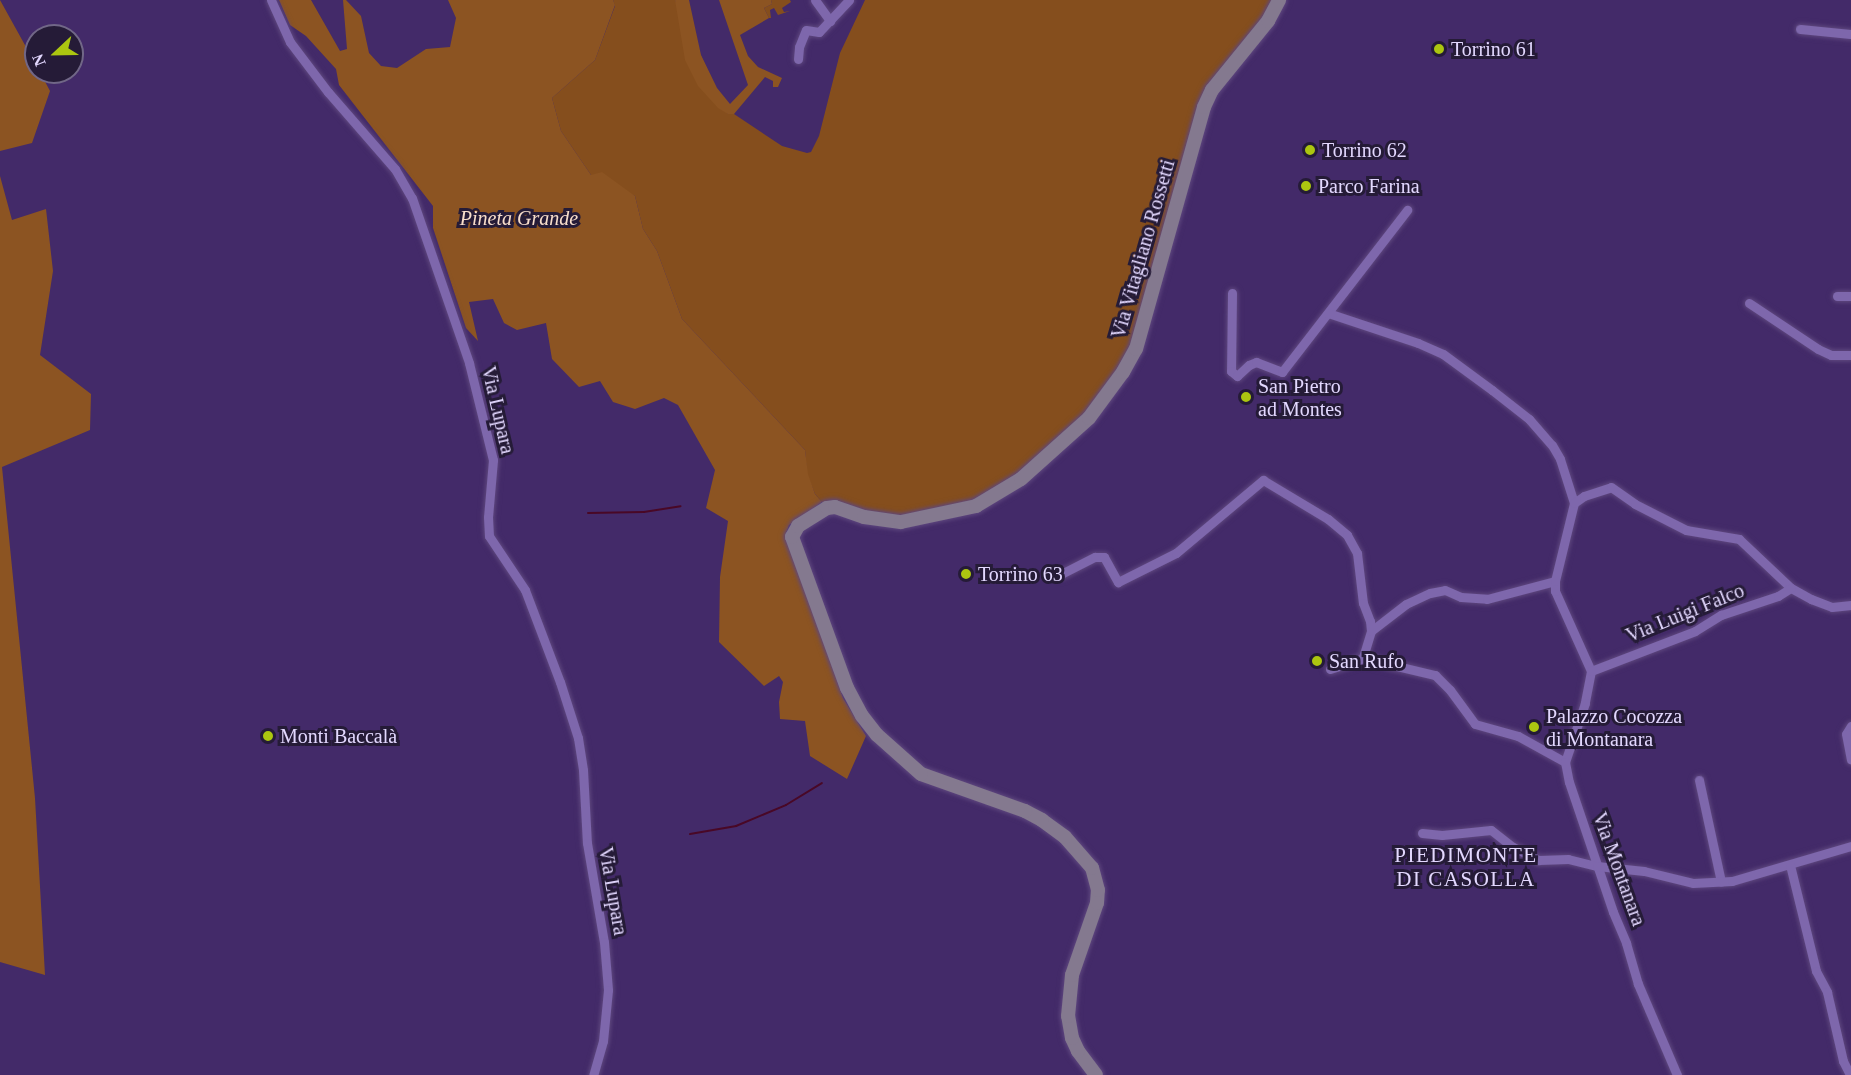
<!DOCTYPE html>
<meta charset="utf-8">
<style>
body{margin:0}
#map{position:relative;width:1851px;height:1075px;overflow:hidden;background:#432a69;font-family:Georgia,serif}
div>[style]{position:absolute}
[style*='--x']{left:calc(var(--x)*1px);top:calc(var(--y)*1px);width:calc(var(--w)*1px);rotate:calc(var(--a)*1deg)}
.green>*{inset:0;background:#854e1d}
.forest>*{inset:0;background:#8c5422}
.stream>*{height:2px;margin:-1px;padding:0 1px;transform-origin:1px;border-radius:1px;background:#490826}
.roads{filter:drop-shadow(0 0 2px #5e477e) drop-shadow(0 0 2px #5e477e)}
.street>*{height:9px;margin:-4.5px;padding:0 4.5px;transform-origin:4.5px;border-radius:4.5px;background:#7e67ac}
.secondary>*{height:14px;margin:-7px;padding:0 7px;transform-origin:7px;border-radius:7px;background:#84798f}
.dots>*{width:16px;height:16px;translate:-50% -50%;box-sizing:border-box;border:3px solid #251b37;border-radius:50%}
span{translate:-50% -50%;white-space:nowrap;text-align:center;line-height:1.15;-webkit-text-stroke:6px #251b37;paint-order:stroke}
.poi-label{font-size:20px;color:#e3d8ff}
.left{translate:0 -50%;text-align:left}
.park-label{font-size:20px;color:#f8decb;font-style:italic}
.street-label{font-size:20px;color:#e3d8ff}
.neighbourhood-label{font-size:21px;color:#e3d8ff;letter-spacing:1.5px}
.north{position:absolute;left:24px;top:24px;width:60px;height:60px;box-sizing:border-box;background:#251b37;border:2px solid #716787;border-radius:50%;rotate:248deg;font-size:16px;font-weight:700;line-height:24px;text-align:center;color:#e3d8ff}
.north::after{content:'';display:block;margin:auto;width:21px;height:27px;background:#acc610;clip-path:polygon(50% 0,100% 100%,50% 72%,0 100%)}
</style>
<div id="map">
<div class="green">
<i style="clip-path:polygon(613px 0,675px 0,728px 114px,734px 114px,782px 146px,807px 153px,811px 152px,819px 136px,840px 53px,865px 0,1273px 0,1262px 20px,1200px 100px,1144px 311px,1131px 348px,1090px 409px,1016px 477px,977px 500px,908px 517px,880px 515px,831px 502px,822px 502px,815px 494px,807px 474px,805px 450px,682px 319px,657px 251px,643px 229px,635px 196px,591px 175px,561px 131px,552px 98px,595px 60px,615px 6px)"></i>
<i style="clip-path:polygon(771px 0,790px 0,791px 2px,782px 8px,784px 12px,790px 11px,778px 15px,774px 8px,770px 10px,771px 18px,769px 18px,764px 8px,772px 4px)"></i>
</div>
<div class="forest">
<i style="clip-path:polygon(0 0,36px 65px,36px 72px,40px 72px,50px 91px,32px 143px,0 151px)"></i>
<i style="clip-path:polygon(279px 0,311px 0,340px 51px,347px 49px,343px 0,346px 0,361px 16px,369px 53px,381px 66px,397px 68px,426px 49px,450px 47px,456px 18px,448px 0,613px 0,615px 5px,595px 60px,552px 98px,561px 131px,591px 175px,602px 172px,635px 196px,643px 229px,657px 251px,682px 319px,805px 450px,808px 474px,815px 494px,822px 502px,789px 525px,786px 533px,843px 698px,866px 736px,847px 779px,810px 756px,805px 721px,780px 719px,779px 702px,783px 682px,779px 676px,764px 686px,719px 642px,720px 577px,728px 521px,706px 508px,715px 470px,678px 405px,664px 398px,635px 409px,613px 402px,600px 381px,579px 387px,552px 359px,546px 323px,517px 330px,504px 323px,493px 299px,469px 302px,478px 341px,466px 328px,433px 228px,433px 206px,339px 85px,336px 69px,306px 36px,290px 25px)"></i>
<i style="clip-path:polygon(675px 0,689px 0,701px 55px,717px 88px,730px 104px,748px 85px,719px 0,771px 0,772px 4px,764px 8px,769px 18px,740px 35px,748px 56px,758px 67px,782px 78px,778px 87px,773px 87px,773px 81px,765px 77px,734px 114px,728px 114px,718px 108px,698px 86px,685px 60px)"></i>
<i style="clip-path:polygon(0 176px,12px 220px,46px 209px,53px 271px,40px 355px,91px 394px,90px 430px,2px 467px,35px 798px,45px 975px,0 962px)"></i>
</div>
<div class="stream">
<i style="--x:588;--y:513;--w:56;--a:-1"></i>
<i style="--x:644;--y:512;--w:37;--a:-9"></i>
<i style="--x:690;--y:834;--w:47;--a:-9.9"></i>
<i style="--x:736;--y:826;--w:54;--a:-22.8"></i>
<i style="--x:786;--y:805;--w:42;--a:-31.4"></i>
</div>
<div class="roads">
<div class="street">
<i style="--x:271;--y:0;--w:46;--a:65.7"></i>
<i style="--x:290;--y:42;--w:63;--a:52.8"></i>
<i style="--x:328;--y:92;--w:102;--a:49"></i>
<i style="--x:395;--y:169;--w:34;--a:60"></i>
<i style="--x:412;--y:198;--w:175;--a:70.9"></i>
<i style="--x:469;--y:363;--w:100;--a:76.1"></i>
<i style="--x:493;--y:460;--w:57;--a:95"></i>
<i style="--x:488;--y:517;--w:19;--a:87"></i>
<i style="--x:489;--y:536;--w:65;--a:56.3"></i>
<i style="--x:525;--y:590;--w:98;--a:69.2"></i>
<i style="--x:560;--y:682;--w:59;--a:72.2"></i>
<i style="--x:578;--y:738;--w:32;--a:81"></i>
<i style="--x:583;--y:770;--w:73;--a:86.9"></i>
<i style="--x:587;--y:843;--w:100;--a:80.3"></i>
<i style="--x:604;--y:942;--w:48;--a:85.2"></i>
<i style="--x:608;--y:990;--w:51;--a:95.6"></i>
<i style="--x:603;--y:1041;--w:35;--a:106"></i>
<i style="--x:815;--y:0;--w:26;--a:54"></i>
<i style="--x:1800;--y:29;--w:51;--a:5.6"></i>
<i style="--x:798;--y:59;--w:12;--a:-85"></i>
<i style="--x:799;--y:47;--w:18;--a:-68"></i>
<i style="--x:806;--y:30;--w:13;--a:9"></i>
<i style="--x:819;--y:32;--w:44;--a:-46.8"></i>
<i style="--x:1232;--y:293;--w:78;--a:90.7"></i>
<i style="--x:1231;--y:371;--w:8;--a:40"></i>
<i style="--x:1237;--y:376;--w:16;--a:-43"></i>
<i style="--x:1249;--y:365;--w:8;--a:-23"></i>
<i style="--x:1256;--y:362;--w:28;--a:21"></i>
<i style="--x:1282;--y:372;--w:205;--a:-52.3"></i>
<i style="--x:1837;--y:296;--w:14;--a:0"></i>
<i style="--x:1749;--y:303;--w:83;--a:33.7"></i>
<i style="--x:1818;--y:349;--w:14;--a:25"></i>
<i style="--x:1831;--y:355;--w:20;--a:0"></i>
<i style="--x:1328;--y:313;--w:95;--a:18.4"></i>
<i style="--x:1418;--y:343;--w:27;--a:24"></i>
<i style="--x:1443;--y:354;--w:61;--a:36.3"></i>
<i style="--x:1492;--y:390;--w:47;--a:38.1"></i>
<i style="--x:1529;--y:419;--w:35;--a:49"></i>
<i style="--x:1552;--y:445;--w:16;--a:60"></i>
<i style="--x:1560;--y:459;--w:46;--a:72.3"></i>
<i style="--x:1061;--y:574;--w:38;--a:-27"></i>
<i style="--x:1095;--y:557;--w:9;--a:0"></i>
<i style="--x:1104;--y:557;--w:29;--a:61"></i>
<i style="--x:1118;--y:582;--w:65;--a:-26.6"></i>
<i style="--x:1176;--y:553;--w:114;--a:-40"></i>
<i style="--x:1263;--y:480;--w:76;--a:31"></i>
<i style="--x:1328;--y:519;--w:25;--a:40"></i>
<i style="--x:1347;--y:535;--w:21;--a:61"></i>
<i style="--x:1357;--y:553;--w:50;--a:83.2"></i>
<i style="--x:1363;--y:603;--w:19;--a:69"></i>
<i style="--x:1370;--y:621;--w:10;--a:84"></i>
<i style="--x:1371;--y:631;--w:28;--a:107"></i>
<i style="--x:1371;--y:631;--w:44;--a:-37.6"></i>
<i style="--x:1406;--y:604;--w:26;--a:-25"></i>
<i style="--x:1430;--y:593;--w:15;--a:-11"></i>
<i style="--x:1445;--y:590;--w:17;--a:24"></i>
<i style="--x:1461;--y:597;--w:26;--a:4"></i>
<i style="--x:1487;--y:599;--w:70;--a:-14.8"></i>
<i style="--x:1363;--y:658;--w:74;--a:13.3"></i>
<i style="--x:1435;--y:675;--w:21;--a:45"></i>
<i style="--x:1450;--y:690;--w:42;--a:53.7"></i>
<i style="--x:1475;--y:724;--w:45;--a:15.6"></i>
<i style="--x:1518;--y:736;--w:54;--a:29"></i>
<i style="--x:1330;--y:669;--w:35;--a:-18"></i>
<i style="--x:1591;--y:671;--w:88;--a:-114.2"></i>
<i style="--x:1555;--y:591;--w:10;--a:-90"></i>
<i style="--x:1555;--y:581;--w:80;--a:-76.3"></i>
<i style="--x:1574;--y:503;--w:12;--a:-35"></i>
<i style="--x:1584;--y:496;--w:28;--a:-18"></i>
<i style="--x:1611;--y:487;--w:29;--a:35"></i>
<i style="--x:1635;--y:504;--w:57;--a:27"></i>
<i style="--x:1686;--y:530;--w:54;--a:9.6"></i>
<i style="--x:1739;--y:539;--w:71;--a:43.3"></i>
<i style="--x:1791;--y:588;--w:23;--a:29"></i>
<i style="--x:1811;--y:599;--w:22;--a:21"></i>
<i style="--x:1832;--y:607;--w:19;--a:-6"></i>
<i style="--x:1591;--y:671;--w:33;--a:101"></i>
<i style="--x:1585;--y:703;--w:62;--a:108.7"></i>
<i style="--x:1565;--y:762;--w:20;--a:79"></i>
<i style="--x:1569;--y:782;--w:137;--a:71.3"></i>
<i style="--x:1613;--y:912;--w:34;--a:67"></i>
<i style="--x:1626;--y:943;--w:43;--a:73.7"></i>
<i style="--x:1638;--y:984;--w:99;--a:66.8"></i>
<i style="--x:1591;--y:671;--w:111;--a:-21"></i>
<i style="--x:1695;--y:631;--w:31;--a:-32"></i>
<i style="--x:1721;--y:615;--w:60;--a:-18.4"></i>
<i style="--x:1778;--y:596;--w:15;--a:-32"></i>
<i style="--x:1851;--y:726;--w:9;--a:122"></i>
<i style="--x:1846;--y:734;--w:26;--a:79"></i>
<i style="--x:1699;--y:780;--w:104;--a:77.8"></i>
<i style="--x:1422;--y:833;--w:20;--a:6"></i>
<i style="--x:1442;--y:835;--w:49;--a:-5.8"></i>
<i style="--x:1491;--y:830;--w:28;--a:38"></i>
<i style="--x:1513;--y:847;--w:29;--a:27"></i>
<i style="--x:1539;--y:860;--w:29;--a:-2"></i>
<i style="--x:1568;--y:859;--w:30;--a:14"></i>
<i style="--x:1597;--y:866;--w:47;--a:6.1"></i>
<i style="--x:1644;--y:871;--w:50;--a:13.8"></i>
<i style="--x:1693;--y:883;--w:39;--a:-3"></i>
<i style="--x:1732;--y:881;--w:124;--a:-16.4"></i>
<i style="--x:1790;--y:865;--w:109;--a:76.2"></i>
<i style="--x:1816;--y:971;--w:24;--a:62"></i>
<i style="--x:1827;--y:992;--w:71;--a:76.9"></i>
<i style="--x:1843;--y:1061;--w:16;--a:63"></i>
</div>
<div class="secondary">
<i style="--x:1096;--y:1075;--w:30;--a:-127"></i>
<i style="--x:1078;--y:1051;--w:14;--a:-115"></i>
<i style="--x:1072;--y:1038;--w:22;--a:-100"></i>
<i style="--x:1068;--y:1016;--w:41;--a:-84.4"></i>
<i style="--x:1072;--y:975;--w:76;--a:-70.9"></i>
<i style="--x:1097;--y:903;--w:13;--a:-86"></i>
<i style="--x:1098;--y:890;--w:23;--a:-105"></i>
<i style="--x:1092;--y:868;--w:41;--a:-131.1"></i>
<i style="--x:1065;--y:837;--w:29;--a:-144"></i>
<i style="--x:1042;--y:820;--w:19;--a:-152"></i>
<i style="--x:1025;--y:811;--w:110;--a:-160.4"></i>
<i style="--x:921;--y:774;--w:59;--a:-138.4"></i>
<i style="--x:877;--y:735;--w:24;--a:-128"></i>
<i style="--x:862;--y:716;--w:32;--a:-118"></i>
<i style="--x:847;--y:688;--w:161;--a:-110"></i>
<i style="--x:792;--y:537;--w:13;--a:-61"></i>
<i style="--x:798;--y:526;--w:34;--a:-32"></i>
<i style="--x:827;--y:508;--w:8;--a:-7"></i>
<i style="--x:835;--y:507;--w:31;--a:19"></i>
<i style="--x:864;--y:517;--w:37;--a:8"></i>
<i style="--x:901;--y:522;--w:77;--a:-12"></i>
<i style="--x:976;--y:506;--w:52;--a:-31"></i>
<i style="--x:1021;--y:479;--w:91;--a:-41.9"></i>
<i style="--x:1089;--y:418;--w:57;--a:-53.5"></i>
<i style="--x:1123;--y:372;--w:26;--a:-61"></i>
<i style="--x:1136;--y:349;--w:251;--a:-74.3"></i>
<i style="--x:1204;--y:107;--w:19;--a:-65"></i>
<i style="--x:1212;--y:90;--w:89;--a:-50.9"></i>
<i style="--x:1268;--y:21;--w:24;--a:-62"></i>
</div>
</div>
<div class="dots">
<i style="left:1439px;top:49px;background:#acc610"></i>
<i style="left:1310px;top:150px;background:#acc610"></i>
<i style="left:1306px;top:186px;background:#acc610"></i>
<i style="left:1246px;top:397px;background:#acc610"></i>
<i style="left:966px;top:574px;background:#acc610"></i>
<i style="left:1317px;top:661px;background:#acc610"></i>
<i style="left:1534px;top:727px;background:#acc610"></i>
<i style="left:268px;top:736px;background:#acc610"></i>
</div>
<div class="poi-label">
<span class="left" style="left:1451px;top:49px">Torrino 61</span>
<span class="left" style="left:1322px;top:150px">Torrino 62</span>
<span class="left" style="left:1318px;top:186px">Parco Farina</span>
<span class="left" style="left:1258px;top:398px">San Pietro<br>ad Montes</span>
<span class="left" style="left:978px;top:574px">Torrino 63</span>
<span class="left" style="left:1329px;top:661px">San Rufo</span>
<span class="left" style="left:1546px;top:728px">Palazzo Cocozza<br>di Montanara</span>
<span class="left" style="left:280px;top:736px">Monti Baccalà</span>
</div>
<div class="park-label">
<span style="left:519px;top:218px">Pineta Grande</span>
</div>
<div class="street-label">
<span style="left:1143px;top:249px;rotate:-74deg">Via Vitagliano Rossetti</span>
<span style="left:498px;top:410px;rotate:77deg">Via Lupara</span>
<span style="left:1685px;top:613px;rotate:-22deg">Via Luigi Falco</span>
<span style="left:1619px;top:869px;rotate:70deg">Via Montanara</span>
<span style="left:613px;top:891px;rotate:80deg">Via Lupara</span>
</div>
<div class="neighbourhood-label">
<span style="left:1466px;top:867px">PIEDIMONTE<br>DI CASOLLA</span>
</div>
<div class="north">N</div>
</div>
